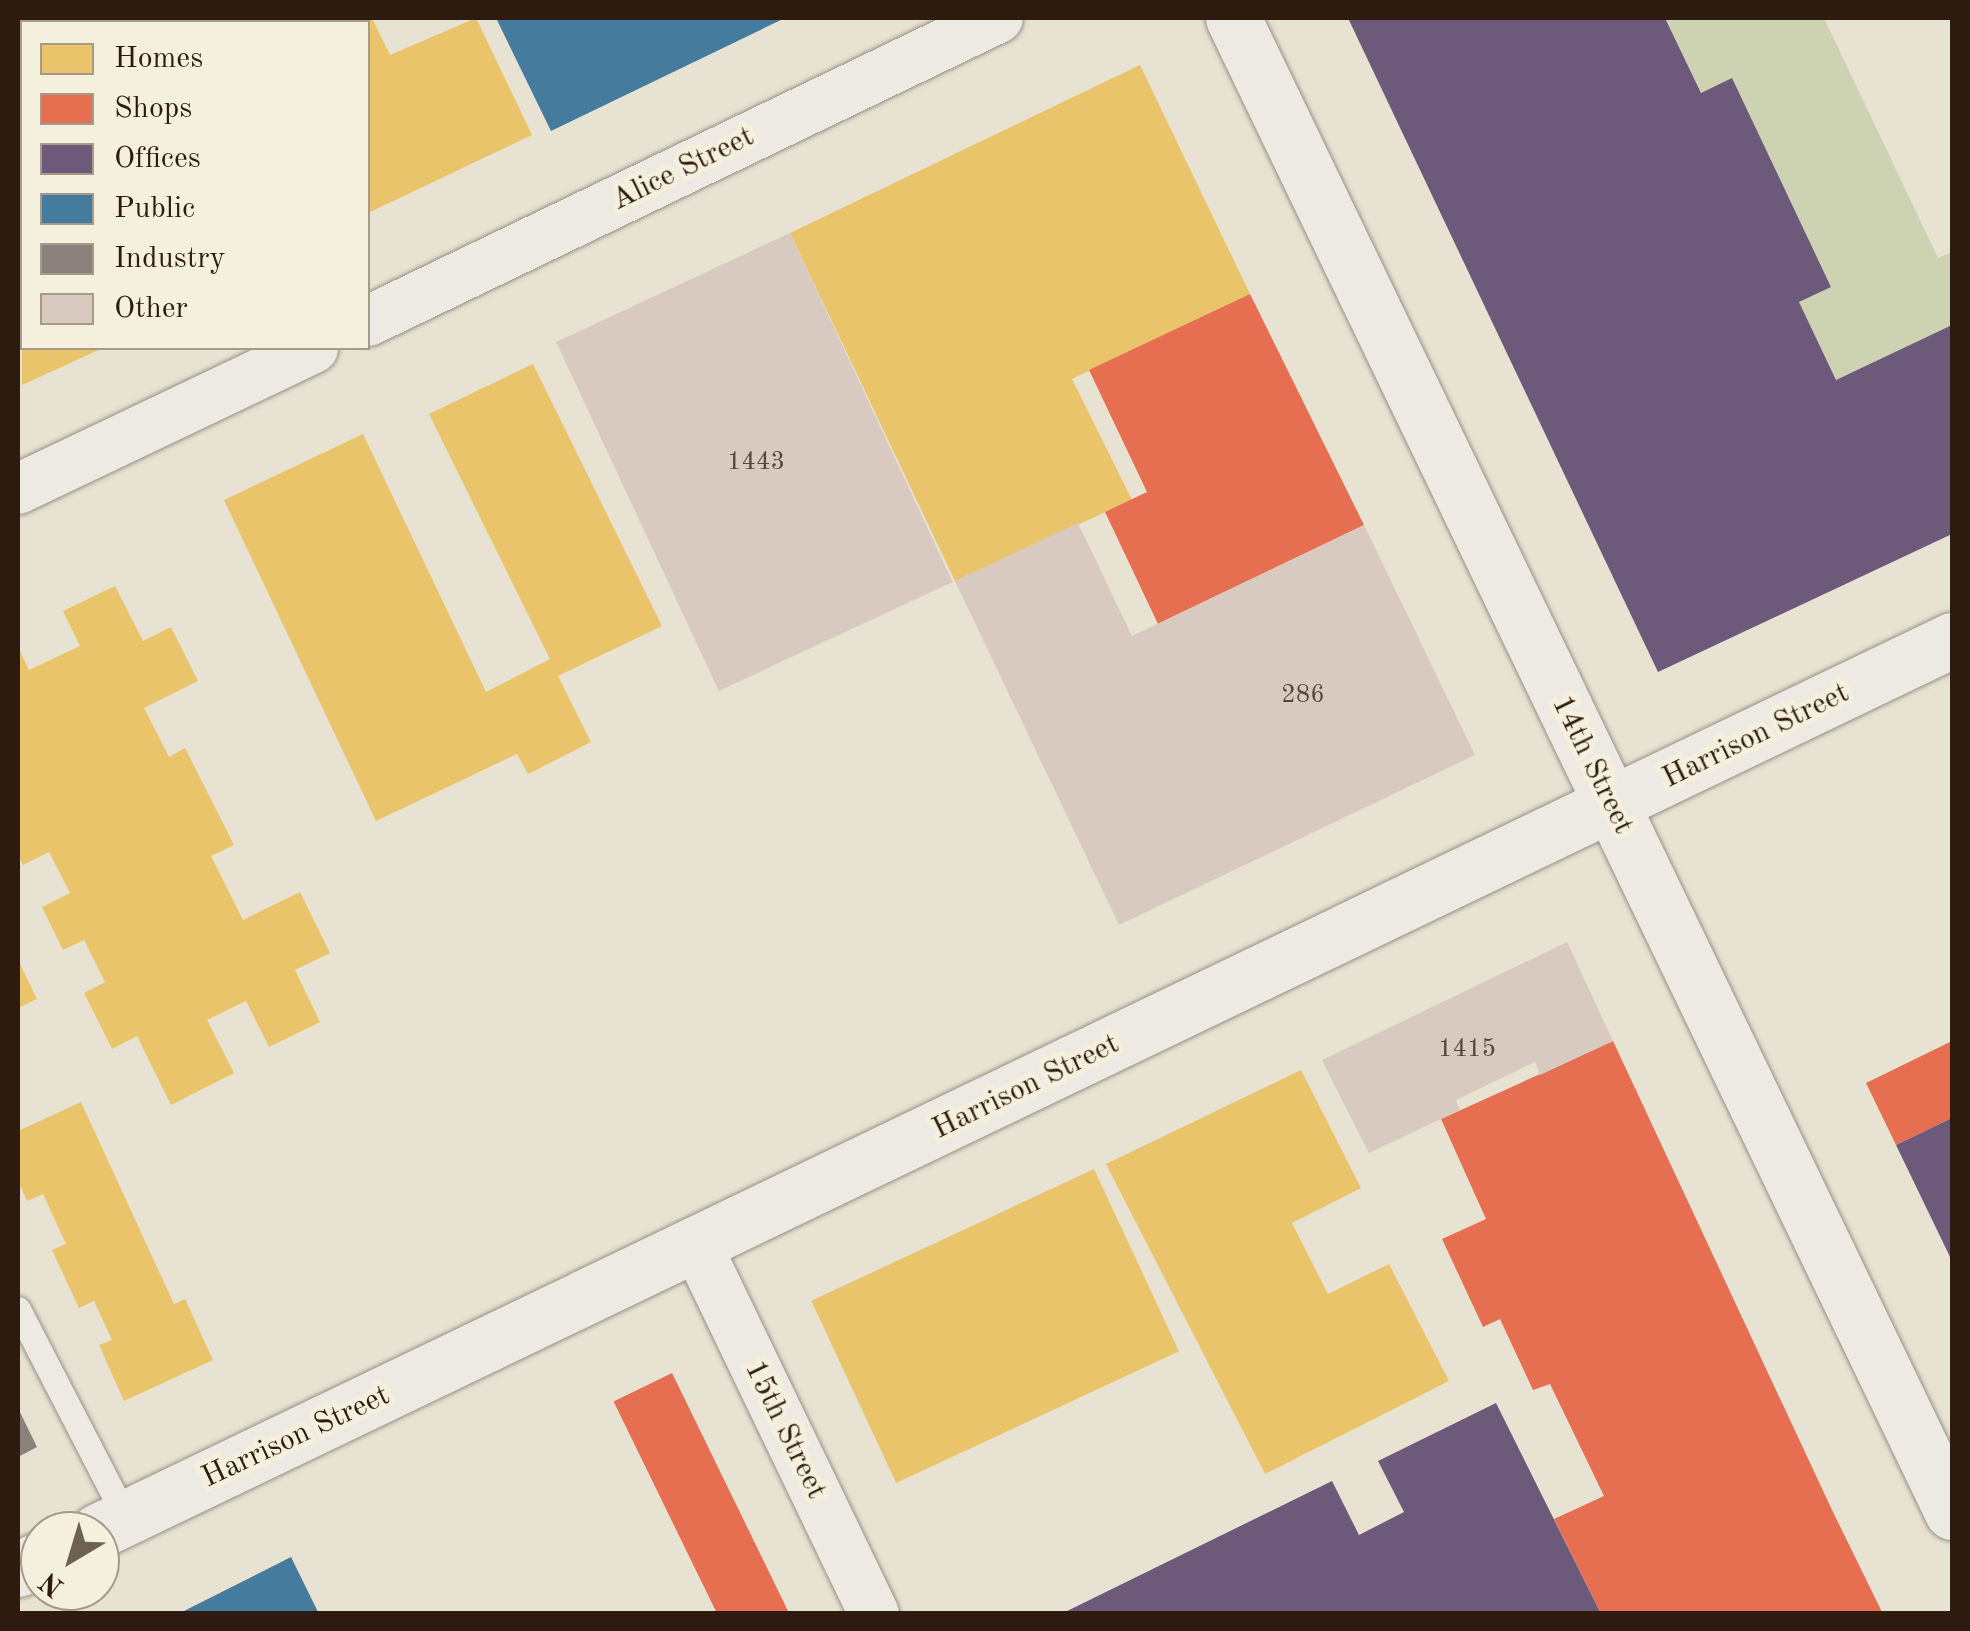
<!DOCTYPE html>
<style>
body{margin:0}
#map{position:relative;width:1970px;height:1631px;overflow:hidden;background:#e8e2d2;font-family:"Old Standard TT",serif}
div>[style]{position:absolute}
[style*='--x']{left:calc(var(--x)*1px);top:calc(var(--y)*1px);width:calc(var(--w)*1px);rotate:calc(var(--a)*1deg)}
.green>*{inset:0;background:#cdd3b2}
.homes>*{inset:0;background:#e9c46a;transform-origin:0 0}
.shops>*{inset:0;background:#e76f51;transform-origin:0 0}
.offices>*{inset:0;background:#6d597a}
.public>*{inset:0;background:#457b9d}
.industry>*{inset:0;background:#8a817c}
.building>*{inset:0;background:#d8cac0;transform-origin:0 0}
.roads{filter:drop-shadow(0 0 2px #969086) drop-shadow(0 0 2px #969086)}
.service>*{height:25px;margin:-12.5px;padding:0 12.5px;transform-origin:12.5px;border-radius:12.5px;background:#eceae2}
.minor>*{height:50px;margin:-25px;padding:0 25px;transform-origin:25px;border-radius:25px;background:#eceae2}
.tertiary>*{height:55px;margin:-27.5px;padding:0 27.5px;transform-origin:27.5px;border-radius:27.5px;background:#eceae2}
.secondary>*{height:55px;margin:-27.5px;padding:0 27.5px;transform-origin:27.5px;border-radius:27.5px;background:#eceae2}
span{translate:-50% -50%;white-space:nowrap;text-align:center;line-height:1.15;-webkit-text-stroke:10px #f5efdd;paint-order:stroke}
.number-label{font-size:25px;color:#57473a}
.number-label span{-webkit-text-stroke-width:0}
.street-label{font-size:30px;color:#2c1b0e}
.frame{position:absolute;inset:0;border:20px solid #2c1b0e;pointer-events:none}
.legend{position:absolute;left:20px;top:20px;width:350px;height:330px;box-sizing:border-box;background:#f5efdd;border:2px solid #a59a8a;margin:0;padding:12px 18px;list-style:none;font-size:30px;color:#2c1b0e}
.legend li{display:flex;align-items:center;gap:20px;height:50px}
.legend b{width:50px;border:2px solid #a59a8a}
.north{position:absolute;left:20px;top:1511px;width:100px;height:100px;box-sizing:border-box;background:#f5efdd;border:2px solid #a59a8a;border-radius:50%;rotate:218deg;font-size:28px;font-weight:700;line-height:40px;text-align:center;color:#2c1b0e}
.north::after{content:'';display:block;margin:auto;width:35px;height:45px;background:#6e6153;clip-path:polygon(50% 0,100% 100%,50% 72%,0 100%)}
</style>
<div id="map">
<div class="green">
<i style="clip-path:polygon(1665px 18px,1824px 18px,1938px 258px,1952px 252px,1952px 325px,1836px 380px,1799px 302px,1831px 287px,1732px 79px,1701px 93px)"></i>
</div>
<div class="homes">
<i style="left:43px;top:18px;width:127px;height:11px"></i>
<i style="clip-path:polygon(200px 18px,372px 18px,390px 55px,476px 18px,532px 135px,368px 213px,368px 22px)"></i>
<i style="clip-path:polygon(22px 28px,22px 348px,103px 348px,22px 385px)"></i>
<i style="clip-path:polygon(1140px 65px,1250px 294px,1072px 379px,1132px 500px,955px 581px,790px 233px)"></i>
<i style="clip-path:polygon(533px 364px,662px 626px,558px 676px,591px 742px,528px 774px,517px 754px,376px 821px,224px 500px,363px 434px,486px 692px,550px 659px,429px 414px)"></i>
<i style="clip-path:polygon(115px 586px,143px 641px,171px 627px,198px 681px,144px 708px,169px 757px,185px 748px,234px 845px,211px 856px,243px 920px,300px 892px,330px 953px,295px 970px,320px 1022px,269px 1047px,246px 1001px,207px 1020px,234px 1073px,171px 1105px,137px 1036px,112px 1049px,84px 993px,105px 982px,84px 940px,63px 950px,42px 907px,70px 893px,49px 852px,23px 865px,18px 855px,18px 647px,29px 670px,80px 646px,63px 611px)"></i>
<i style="clip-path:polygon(18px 960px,37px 999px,18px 1008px)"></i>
<i style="clip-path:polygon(1301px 1070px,1361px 1188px,1292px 1223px,1328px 1294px,1389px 1264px,1449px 1381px,1265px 1474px,1106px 1164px)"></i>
<i style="clip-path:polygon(81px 1102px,174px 1304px,185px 1299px,213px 1360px,124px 1401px,99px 1345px,112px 1340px,94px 1301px,79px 1308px,52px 1250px,66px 1244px,43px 1194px,27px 1201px,18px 1181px,18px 1131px)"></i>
<i style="left:1094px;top:1169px;width:201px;height:312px;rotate:65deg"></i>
</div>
<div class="shops">
<i style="clip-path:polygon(1250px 294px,1364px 525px,1158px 624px,1105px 512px,1147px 492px,1089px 370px)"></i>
<i style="clip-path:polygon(1613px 1041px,1832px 1510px,1883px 1614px,1601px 1614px,1554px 1519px,1604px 1496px,1550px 1384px,1533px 1390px,1500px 1319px,1483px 1327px,1442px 1239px,1486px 1219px,1441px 1119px)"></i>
<i style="clip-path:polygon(1952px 1041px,1952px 1118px,1896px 1145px,1866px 1083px)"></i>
<i style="left:672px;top:1373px;width:268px;height:65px;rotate:64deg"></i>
</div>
<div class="offices">
<i style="clip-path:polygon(1348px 18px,1665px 18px,1701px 93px,1732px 78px,1831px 287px,1799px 302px,1836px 380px,1952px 325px,1952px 534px,1658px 672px)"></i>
<i style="clip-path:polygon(1952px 1118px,1952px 1261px,1896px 1145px)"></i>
<i style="clip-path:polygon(1496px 1403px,1601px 1614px,1061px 1614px,1332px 1481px,1359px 1535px,1404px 1512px,1378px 1461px)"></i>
</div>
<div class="public">
<i style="clip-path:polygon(496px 18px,785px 18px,551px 131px)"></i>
<i style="clip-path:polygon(291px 1557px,319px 1614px,178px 1614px)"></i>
</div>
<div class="industry">
<i style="clip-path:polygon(18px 1408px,37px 1447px,18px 1457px)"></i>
</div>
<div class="building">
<i style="left:790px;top:233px;width:385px;height:258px;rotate:65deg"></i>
<i style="clip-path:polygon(1078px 523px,1132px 636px,1364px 525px,1475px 755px,1119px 925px,955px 581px)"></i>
<i style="clip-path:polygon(1567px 942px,1613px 1041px,1540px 1075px,1535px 1062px,1456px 1100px,1460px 1110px,1369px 1153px,1322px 1060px)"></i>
</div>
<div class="roads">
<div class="service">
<i style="--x:18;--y:1309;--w:235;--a:62.7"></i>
</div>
<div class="minor">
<i style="--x:368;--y:321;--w:699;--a:-25.69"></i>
<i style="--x:18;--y:489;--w:327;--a:-25.5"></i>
<i style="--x:697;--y:1246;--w:408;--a:64.3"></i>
</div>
<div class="tertiary">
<i style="--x:98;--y:1531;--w:2057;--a:-25.67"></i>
<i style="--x:18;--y:1569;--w:24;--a:-24"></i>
</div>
<div class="secondary">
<i style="--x:1233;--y:18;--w:1658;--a:64.3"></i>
</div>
</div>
<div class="number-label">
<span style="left:756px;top:463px">1443</span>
<span style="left:1303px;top:696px">286</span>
<span style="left:1467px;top:1050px">1415</span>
</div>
<div class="street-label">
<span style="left:683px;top:169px;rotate:-26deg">Alice Street</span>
<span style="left:1756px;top:736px;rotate:-26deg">Harrison Street</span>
<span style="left:1592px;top:765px;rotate:64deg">14th Street</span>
<span style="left:1026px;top:1087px;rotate:-26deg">Harrison Street</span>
<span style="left:785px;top:1430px;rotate:64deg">15th Street</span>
<span style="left:296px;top:1437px;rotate:-25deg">Harrison Street</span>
</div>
<div class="frame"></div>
<ul class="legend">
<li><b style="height:28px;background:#e9c46a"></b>Homes</li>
<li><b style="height:28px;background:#e76f51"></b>Shops</li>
<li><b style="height:28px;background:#6d597a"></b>Offices</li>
<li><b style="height:28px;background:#457b9d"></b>Public</li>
<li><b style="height:28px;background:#8a817c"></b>Industry</li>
<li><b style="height:28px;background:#d8cac0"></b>Other</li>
</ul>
<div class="north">N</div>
</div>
